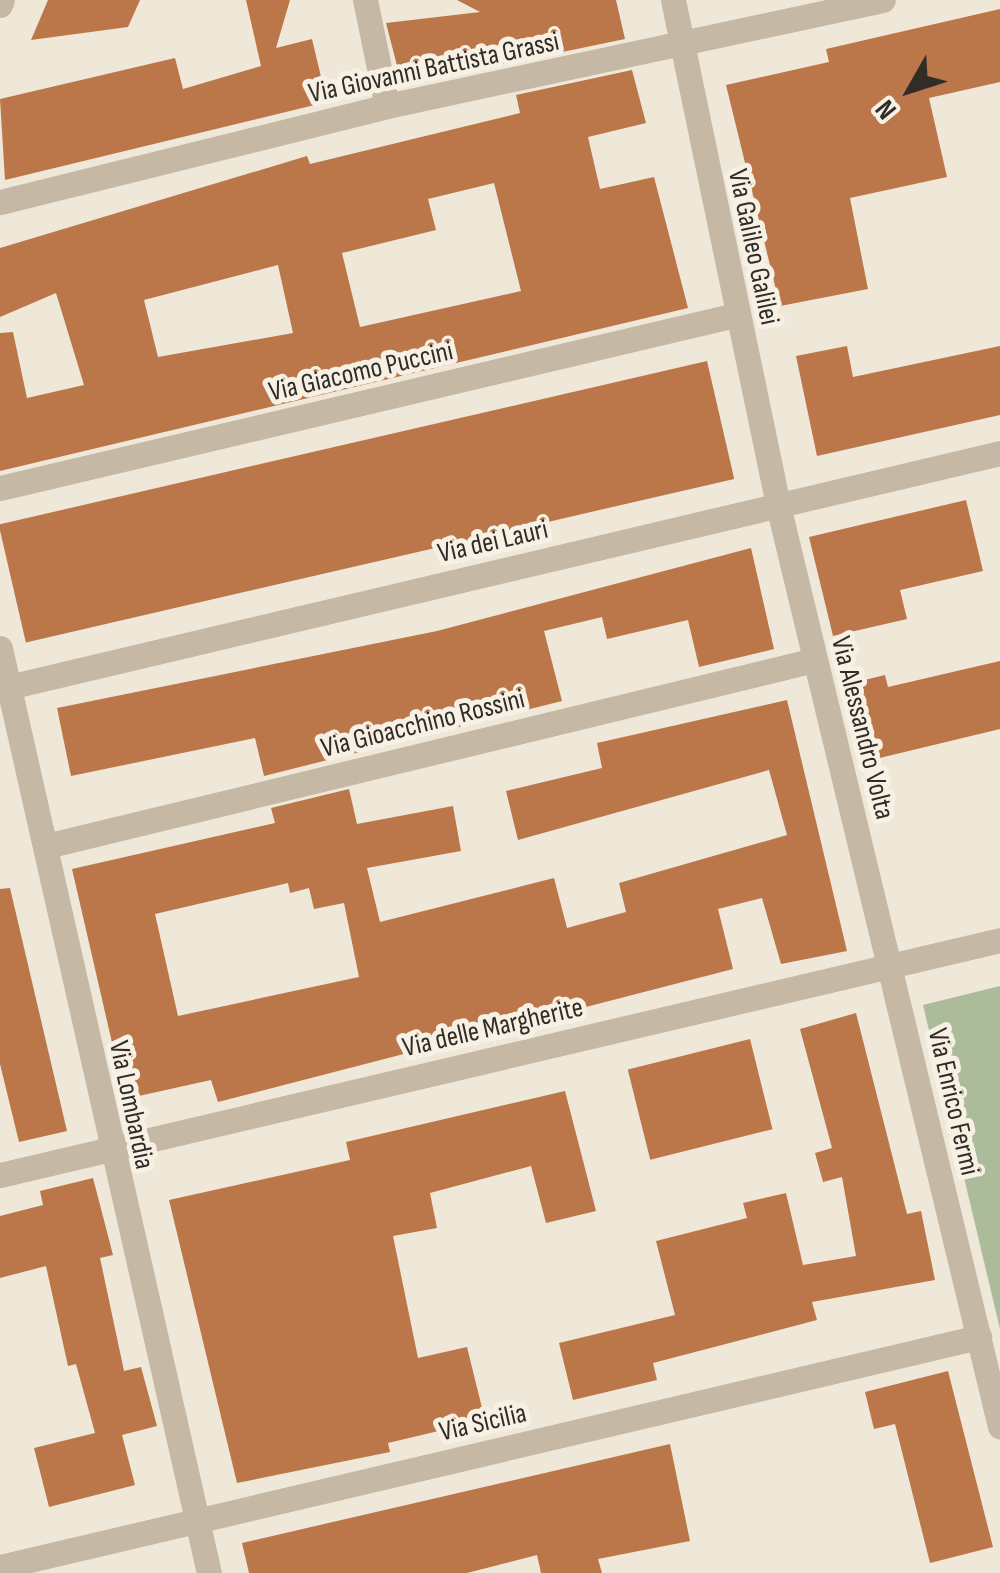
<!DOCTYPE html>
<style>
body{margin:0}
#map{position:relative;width:1000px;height:1573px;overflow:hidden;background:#efe8d9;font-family:"Sofia Sans Condensed",sans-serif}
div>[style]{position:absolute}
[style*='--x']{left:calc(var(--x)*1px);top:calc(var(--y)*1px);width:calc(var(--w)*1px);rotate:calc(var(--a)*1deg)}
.green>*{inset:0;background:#acbc9a}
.building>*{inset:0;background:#bb764a;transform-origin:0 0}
.minor>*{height:25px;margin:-12.5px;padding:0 12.5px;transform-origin:12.5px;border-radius:12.5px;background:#c5b9a6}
span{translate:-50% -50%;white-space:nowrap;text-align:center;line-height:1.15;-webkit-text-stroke:10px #f7f1e5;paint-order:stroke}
.street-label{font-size:28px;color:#322c26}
.north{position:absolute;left:860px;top:40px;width:100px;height:100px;-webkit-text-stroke:8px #f7f1e5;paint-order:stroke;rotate:231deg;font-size:28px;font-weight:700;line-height:40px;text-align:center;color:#322c26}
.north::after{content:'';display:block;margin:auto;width:35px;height:45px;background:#322c26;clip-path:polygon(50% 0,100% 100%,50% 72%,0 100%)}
</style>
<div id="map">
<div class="green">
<i style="clip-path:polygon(1000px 986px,1000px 1329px,923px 1005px)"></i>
</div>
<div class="building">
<i style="clip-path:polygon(48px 0,140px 0,128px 27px,31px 40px)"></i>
<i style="clip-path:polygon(246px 0,290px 0,276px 48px,312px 39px,327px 102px,5px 180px,0 99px,175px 58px,183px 89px,261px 66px)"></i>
<i style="clip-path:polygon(457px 0,616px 0,625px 39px,402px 85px,386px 23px,480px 12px)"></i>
<i style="clip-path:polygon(1000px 9px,1000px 82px,929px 98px,947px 177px,850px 198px,868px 289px,780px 306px,726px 85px,829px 62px,826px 49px)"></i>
<i style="clip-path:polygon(evenodd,632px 70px,646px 123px,588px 137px,600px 189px,654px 177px,688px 308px,0 471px,0 333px,13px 332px,27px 398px,84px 385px,56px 293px,0 317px,0 248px,307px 156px,310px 164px,520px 113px,516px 95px,632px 70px,494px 183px,521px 291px,360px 327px,342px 253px,436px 230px,428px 199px,494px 183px,632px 70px,278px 265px,293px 333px,158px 357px,144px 300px,278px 265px)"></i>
<i style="clip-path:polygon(847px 346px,853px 377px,1000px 346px,1000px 415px,817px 456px,796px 356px)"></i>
<i style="left:707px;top:361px;width:121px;height:727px;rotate:77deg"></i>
<i style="clip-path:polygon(966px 500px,983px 571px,900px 590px,907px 619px,833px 636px,809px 537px)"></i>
<i style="clip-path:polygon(751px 548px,774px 649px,699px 667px,688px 620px,607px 639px,602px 617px,544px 631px,562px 701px,264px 776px,255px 738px,71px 776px,57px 708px,437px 631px)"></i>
<i style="clip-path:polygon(1000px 661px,1000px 729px,863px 762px,844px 685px,885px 675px,888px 687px)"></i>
<i style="clip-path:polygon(evenodd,787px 700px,847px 951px,781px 964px,762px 898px,718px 909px,733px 969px,218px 1102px,211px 1080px,125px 1099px,72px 869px,275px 823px,271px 808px,349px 789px,357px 824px,453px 806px,461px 851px,367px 868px,380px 922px,554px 878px,567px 928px,626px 912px,619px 883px,787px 835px,769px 770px,518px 840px,506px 791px,602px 768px,597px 743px,787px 700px,288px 883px,290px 893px,309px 888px,314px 909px,344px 903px,359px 977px,178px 1016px,155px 914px,288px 883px)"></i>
<i style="clip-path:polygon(10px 888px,67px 1131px,19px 1142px,0 1064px,0 889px)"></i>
<i style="clip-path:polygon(856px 1013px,907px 1214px,921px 1211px,935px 1280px,812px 1302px,817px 1320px,653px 1363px,657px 1380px,573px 1400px,559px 1343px,675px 1315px,656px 1241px,747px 1218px,743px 1203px,786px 1193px,803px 1265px,856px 1256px,842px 1177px,823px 1182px,815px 1153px,832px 1148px,800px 1029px)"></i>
<i style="left:750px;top:1039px;width:93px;height:126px;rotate:76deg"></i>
<i style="clip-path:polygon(565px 1091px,596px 1211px,546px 1223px,531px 1166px,430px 1193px,437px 1228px,393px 1236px,418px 1358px,467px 1347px,485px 1420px,388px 1443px,390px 1452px,237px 1483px,169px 1200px,350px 1160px,346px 1142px)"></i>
<i style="clip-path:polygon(93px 1178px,113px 1255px,100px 1258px,124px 1371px,141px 1367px,157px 1426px,122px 1435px,135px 1485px,49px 1507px,34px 1448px,95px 1433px,76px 1364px,68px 1366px,46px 1266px,0 1278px,0 1216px,43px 1205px,40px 1191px)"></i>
<i style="clip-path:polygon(948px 1371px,993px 1547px,930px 1563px,895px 1424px,874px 1429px,865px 1392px)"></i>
<i style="clip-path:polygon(670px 1444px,690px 1541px,598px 1559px,602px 1573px,541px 1573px,537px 1555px,467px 1573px,249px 1573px,242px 1543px)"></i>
</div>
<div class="minor">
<i style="--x:365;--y:0;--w:108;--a:78.3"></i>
<i style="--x:673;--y:0;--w:516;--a:78.25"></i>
<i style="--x:778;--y:505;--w:948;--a:76.46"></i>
<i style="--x:0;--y:5;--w:5;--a:-68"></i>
<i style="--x:0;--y:202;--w:399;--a:-13.9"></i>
<i style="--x:387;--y:106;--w:507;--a:-12.06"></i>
<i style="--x:0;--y:488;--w:755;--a:-13.24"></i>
<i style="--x:0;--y:648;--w:948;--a:77.27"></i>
<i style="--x:0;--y:689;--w:1027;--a:-13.28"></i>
<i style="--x:46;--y:846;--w:790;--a:-13.61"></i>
<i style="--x:0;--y:1175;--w:1027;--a:-13.22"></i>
<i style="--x:0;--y:1567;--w:1006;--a:-13.22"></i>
</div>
<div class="street-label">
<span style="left:434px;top:68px;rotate:-12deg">Via Giovanni Battista Grassi</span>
<span style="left:753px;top:247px;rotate:78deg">Via Galileo Galilei</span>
<span style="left:361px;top:372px;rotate:-13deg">Via Giacomo Puccini</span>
<span style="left:493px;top:542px;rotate:-13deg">Via dei Lauri</span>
<span style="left:423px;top:724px;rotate:-14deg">Via Gioacchino Rossini</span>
<span style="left:862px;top:728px;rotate:76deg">Via Alessandro Volta</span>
<span style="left:493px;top:1028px;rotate:-13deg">Via delle Margherite</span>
<span style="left:953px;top:1102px;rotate:77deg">Via Enrico Fermi</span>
<span style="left:131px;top:1105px;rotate:78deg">Via Lombardia</span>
<span style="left:483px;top:1423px;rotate:-13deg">Via Sicilia</span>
</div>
<div class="north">N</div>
</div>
